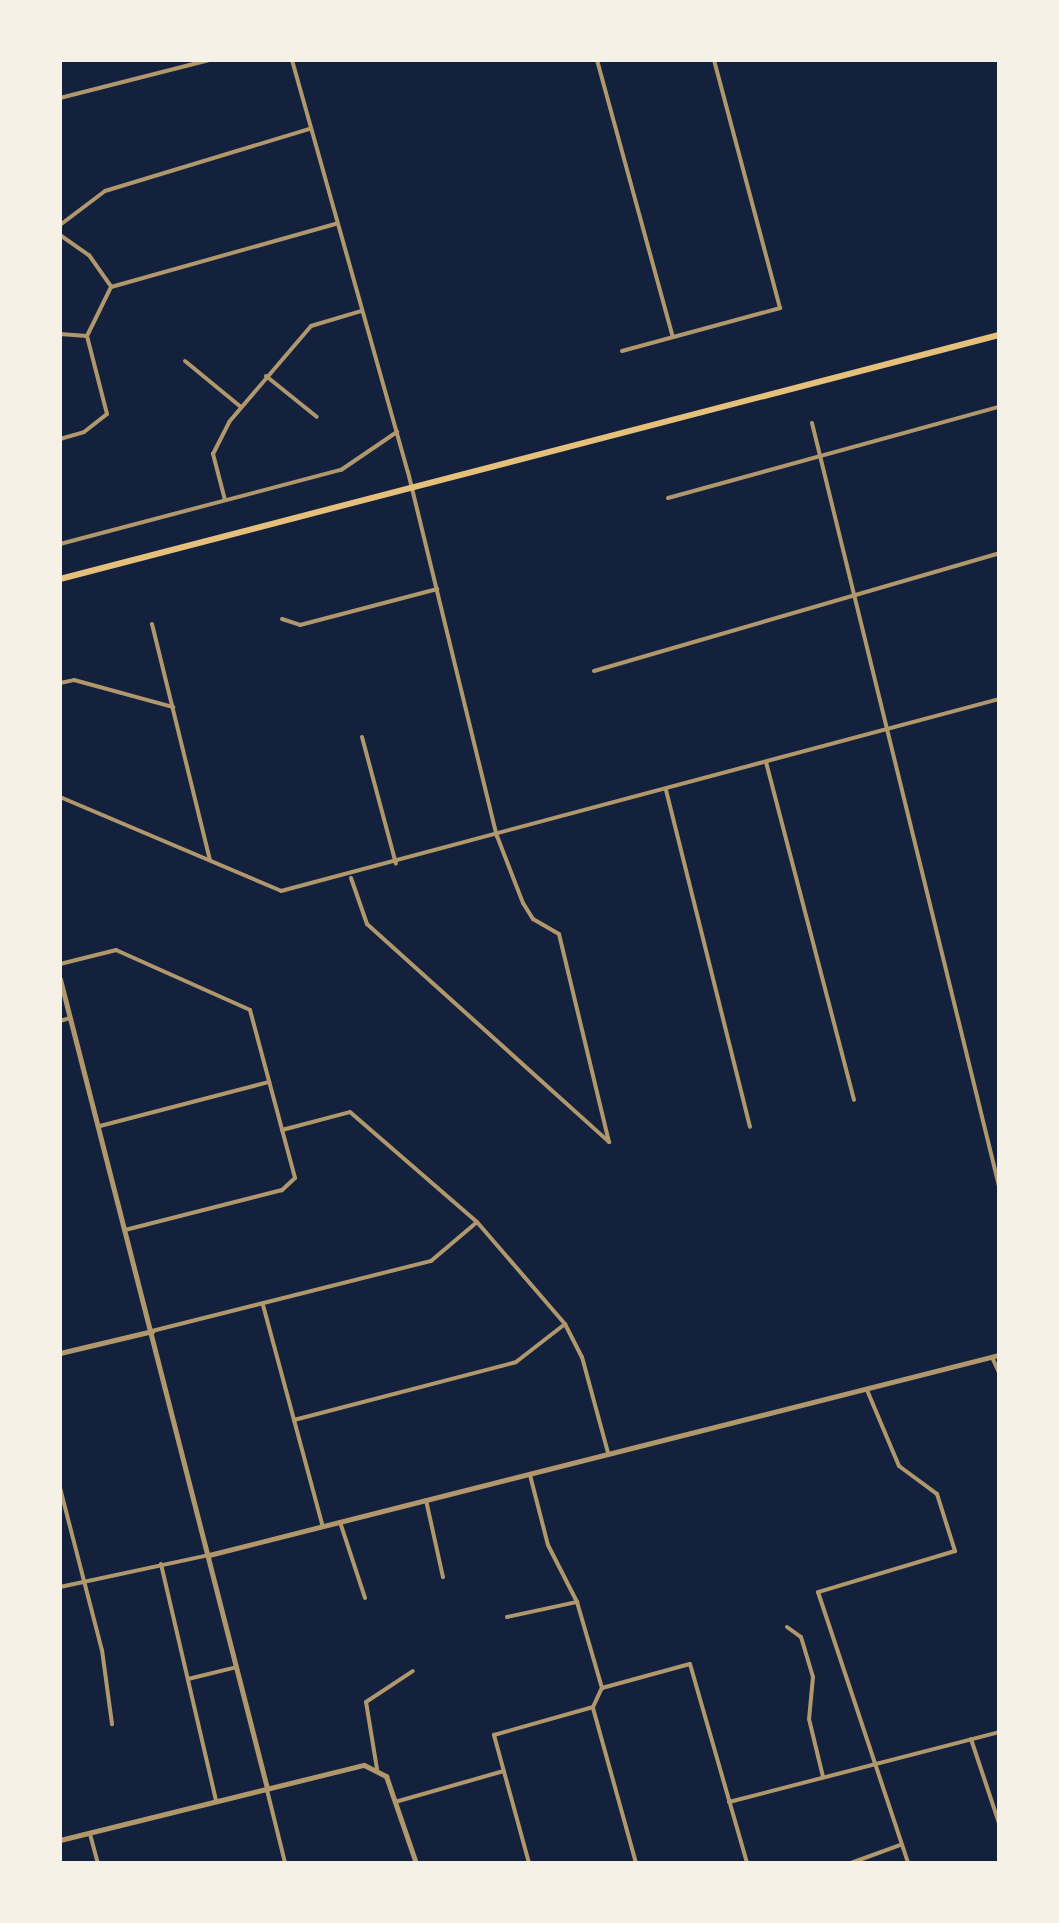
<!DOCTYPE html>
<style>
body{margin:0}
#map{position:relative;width:1059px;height:1923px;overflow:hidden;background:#14213d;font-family:Jost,sans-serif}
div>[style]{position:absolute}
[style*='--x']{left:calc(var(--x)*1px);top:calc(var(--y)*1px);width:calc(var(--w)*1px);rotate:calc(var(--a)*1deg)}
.minor>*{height:4px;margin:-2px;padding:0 2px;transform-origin:2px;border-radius:2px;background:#b1986c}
.tertiary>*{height:5px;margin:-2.5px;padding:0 2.5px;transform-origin:2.5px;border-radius:2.5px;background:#b1986c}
.trunk>*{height:6px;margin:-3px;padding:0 3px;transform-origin:3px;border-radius:3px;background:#e5c07b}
span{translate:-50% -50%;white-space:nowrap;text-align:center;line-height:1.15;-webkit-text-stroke:10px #f6f1e7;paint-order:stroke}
.frame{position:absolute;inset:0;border:62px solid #f6f1e7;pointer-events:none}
</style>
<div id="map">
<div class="minor">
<i style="--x:292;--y:60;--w:428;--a:74.3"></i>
<i style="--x:408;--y:472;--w:375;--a:76.3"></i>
<i style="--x:497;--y:836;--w:72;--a:68.8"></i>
<i style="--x:523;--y:903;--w:19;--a:58"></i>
<i style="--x:533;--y:919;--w:30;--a:30"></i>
<i style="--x:559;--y:934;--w:214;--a:76.5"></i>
<i style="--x:597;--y:60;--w:287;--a:74.7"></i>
<i style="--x:60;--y:98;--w:154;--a:-14.3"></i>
<i style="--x:60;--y:225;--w:56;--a:-37.1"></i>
<i style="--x:105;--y:191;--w:213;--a:-16.9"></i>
<i style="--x:60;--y:235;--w:35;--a:35"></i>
<i style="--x:89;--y:255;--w:39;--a:55"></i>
<i style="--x:60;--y:334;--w:27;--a:4"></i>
<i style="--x:622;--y:351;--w:164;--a:-15.2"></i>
<i style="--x:780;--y:308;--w:257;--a:-104.9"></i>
<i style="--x:185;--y:361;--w:72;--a:39.4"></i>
<i style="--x:266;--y:376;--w:65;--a:38.8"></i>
<i style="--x:812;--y:423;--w:786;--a:76.23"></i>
<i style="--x:60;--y:439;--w:25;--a:-16"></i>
<i style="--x:84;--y:432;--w:29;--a:-38"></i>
<i style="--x:107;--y:414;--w:81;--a:-104.4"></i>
<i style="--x:87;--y:336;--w:55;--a:-63.9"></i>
<i style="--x:111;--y:287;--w:233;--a:-15.7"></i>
<i style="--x:668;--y:498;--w:343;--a:-15.4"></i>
<i style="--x:225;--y:500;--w:48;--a:-104.6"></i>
<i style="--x:213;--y:454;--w:36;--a:-63"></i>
<i style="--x:229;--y:422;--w:126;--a:-49.5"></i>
<i style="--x:311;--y:326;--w:52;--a:-16.7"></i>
<i style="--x:60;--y:544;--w:291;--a:-14.8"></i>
<i style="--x:341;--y:470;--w:68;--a:-34.2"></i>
<i style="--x:282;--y:619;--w:19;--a:18"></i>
<i style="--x:300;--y:625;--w:142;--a:-14.7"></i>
<i style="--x:152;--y:624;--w:243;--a:76.2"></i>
<i style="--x:594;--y:671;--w:422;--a:-16.2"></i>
<i style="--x:60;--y:683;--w:14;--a:-12"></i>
<i style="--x:74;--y:680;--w:103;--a:15.3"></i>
<i style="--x:362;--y:737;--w:131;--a:75"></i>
<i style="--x:766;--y:762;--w:349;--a:75.4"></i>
<i style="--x:666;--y:790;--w:347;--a:76"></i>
<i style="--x:60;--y:797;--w:240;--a:23"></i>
<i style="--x:281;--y:891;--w:743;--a:-14.97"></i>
<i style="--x:351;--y:878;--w:49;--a:70.8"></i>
<i style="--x:367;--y:924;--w:326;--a:42"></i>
<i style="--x:60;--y:964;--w:58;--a:-14"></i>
<i style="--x:116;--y:950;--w:147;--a:24.1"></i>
<i style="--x:250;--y:1010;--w:174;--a:75"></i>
<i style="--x:295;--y:1178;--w:18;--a:137"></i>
<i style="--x:282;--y:1190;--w:162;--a:165.7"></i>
<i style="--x:60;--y:1021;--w:10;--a:-17"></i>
<i style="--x:100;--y:1126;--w:175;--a:-14.6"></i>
<i style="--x:282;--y:1130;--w:70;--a:-14.8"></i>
<i style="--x:350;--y:1112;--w:168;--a:40.9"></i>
<i style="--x:477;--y:1222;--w:135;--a:49.2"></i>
<i style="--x:565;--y:1324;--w:37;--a:63"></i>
<i style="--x:582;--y:1357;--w:99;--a:74.8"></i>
<i style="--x:263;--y:1305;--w:230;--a:74.9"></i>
<i style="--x:152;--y:1331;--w:288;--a:-14.1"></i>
<i style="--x:431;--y:1261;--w:60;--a:-40.3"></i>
<i style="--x:992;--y:1357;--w:17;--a:66"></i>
<i style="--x:867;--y:1390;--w:82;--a:67.2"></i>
<i style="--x:899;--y:1466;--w:47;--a:36.4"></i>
<i style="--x:937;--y:1494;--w:60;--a:72.5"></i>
<i style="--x:955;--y:1551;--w:143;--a:163.3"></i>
<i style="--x:818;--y:1592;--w:286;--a:71.6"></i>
<i style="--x:294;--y:1420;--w:229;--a:-14.6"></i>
<i style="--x:516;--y:1362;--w:62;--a:-37.8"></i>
<i style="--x:530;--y:1475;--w:72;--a:75.6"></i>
<i style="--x:548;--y:1545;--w:64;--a:63"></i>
<i style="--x:577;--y:1602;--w:90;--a:73.8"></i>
<i style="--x:60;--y:1488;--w:167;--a:75.5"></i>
<i style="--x:102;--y:1650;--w:75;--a:82.3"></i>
<i style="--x:426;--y:1500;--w:79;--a:77.6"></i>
<i style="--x:340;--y:1522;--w:80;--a:71.8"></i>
<i style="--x:161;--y:1564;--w:243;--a:76.9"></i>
<i style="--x:60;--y:1587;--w:152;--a:-12.1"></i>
<i style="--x:507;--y:1617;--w:72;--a:-12.1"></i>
<i style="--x:787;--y:1627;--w:17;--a:36"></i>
<i style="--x:801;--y:1637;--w:42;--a:73.3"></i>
<i style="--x:813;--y:1677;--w:42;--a:95.4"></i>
<i style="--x:809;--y:1719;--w:60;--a:76.4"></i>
<i style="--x:188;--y:1679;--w:50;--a:-13.8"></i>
<i style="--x:593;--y:1708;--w:161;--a:74.5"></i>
<i style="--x:971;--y:1739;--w:89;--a:71.6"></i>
<i style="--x:377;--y:1769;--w:68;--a:-99.3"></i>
<i style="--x:366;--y:1702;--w:56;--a:-33.4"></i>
<i style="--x:267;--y:1790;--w:75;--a:76.1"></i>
<i style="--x:395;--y:1802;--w:113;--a:-15.9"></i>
<i style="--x:729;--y:1802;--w:279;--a:-14.5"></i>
<i style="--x:90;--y:1834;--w:30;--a:75"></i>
<i style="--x:529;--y:1863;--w:133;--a:-105.3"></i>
<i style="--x:494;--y:1735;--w:103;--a:-15.8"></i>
<i style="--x:593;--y:1707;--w:21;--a:-65"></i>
<i style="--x:602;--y:1688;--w:91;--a:-15.3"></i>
<i style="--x:690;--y:1664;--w:207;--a:74"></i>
<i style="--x:851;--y:1863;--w:52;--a:-20.2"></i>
</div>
<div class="tertiary">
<i style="--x:60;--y:979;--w:835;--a:75.65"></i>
<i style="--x:60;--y:1353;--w:95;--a:-13.4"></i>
<i style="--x:209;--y:1555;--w:815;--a:-14.21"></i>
<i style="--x:60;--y:1840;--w:313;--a:-13.9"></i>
<i style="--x:364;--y:1765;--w:25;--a:27"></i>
<i style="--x:386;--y:1776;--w:92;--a:71"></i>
</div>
<div class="trunk">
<i style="--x:60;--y:579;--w:970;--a:-14.57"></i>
</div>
<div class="frame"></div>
</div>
